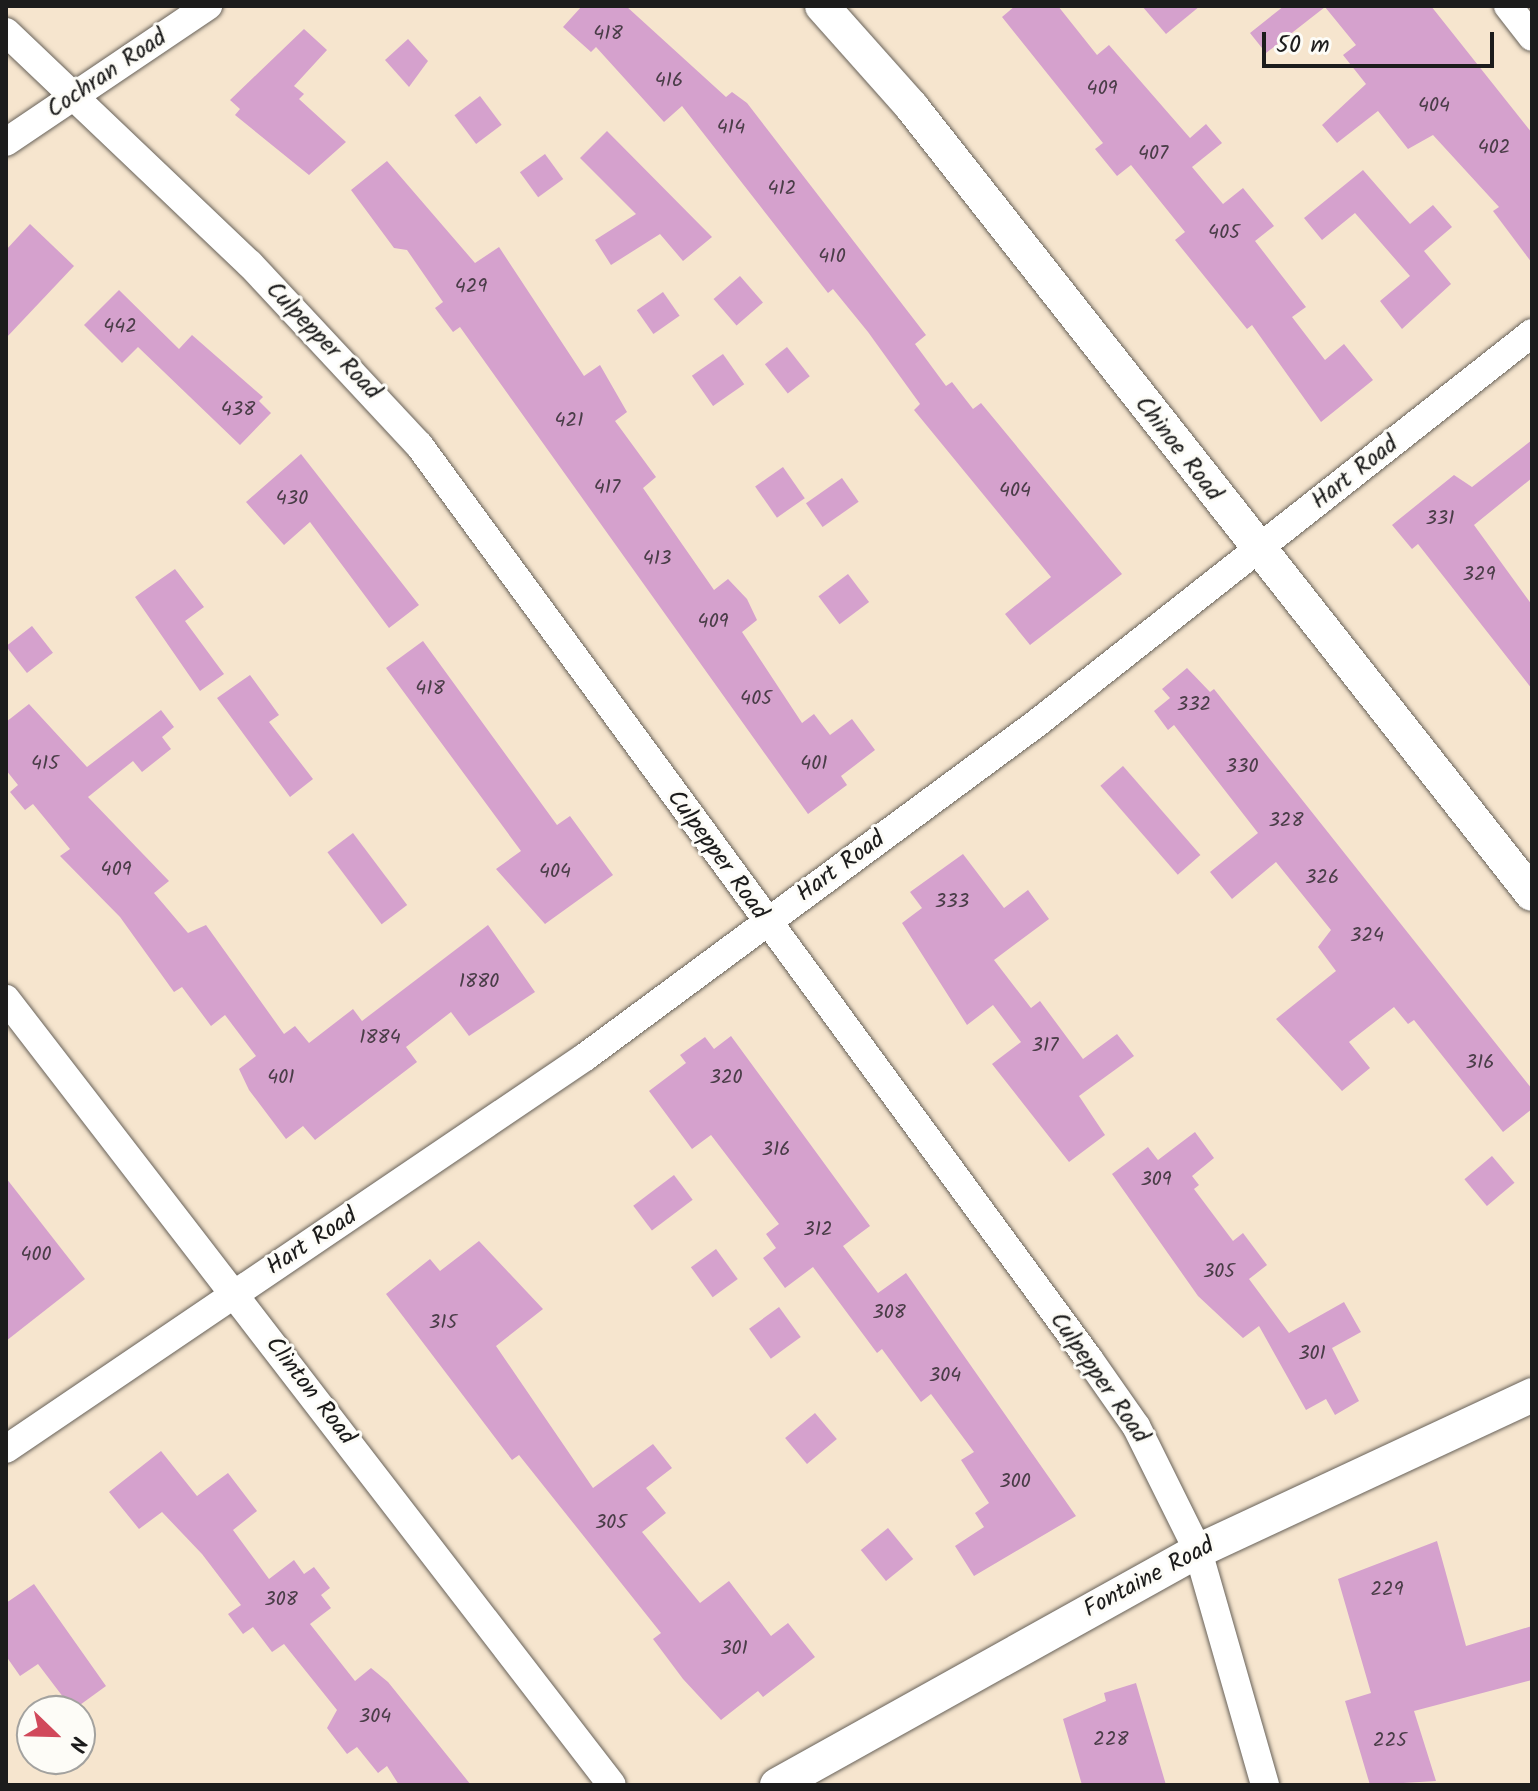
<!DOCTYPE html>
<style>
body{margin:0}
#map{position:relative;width:1538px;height:1791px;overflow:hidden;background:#f6e5ce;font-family:Kalam,sans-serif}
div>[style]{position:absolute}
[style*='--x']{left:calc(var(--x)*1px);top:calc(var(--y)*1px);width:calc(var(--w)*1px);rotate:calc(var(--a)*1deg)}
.building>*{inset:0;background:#d5a1cd;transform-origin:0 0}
.roads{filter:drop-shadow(0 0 2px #68625a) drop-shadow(0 0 2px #68625a)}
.minor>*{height:28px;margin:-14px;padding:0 14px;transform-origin:14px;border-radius:14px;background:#fff}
.tertiary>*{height:34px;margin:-17px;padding:0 17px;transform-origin:17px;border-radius:17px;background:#fff}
span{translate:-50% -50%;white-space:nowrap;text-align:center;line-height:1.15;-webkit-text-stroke:6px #fdfcf7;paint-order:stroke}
.number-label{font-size:20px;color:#4a3d48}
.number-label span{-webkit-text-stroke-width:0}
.street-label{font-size:24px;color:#1c1c1c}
.frame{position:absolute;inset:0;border:8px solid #1c1c1c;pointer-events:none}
.north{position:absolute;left:16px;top:1695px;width:80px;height:80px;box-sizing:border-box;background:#fdfcf7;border:2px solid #a3a29f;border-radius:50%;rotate:113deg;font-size:22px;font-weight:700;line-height:32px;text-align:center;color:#1c1c1c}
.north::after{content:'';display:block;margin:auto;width:28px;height:36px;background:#d1495b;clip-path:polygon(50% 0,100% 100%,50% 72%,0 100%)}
.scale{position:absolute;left:1262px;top:32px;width:232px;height:36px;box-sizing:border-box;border:4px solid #1c1c1c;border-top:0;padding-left:10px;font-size:24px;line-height:28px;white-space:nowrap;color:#1c1c1c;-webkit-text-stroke:6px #fdfcf7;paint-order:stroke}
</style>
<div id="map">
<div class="building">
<i style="clip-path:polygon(582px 6px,626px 6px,726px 97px,732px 92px,747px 103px,926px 335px,915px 344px,946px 386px,952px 382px,973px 409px,981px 403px,1122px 574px,1030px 645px,1005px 614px,1051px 577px,914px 410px,920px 404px,868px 332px,833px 289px,828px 293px,682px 106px,664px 122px,596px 47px,591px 52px,563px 27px)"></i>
<i style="clip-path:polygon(1015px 6px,1058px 6px,1097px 55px,1109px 45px,1190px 138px,1206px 124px,1222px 143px,1192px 167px,1223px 204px,1243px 188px,1274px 226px,1255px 241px,1306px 307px,1292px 317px,1325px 360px,1344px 344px,1373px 380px,1321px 422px,1252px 325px,1247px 329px,1175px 240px,1185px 232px,1131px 165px,1117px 176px,1095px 149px,1103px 143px,1002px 17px)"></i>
<i style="clip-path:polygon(1142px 6px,1200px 6px,1166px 34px)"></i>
<i style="clip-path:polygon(1284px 6px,1431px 6px,1532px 133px,1532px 263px,1493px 211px,1499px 207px,1433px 135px,1408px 149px,1378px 111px,1337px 143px,1322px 125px,1366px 84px,1343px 55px,1356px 45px,1325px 7px,1266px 53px,1250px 33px)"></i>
<i style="clip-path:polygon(304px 29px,327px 50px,294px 86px,304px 94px,299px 99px,346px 142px,309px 175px,235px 115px,240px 109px,230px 100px)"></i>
<i style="clip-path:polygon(408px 39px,428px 61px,409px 87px,385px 60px)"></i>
<i style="left:480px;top:96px;width:36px;height:32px;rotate:53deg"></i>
<i style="clip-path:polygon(607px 131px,712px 237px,683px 261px,660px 234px,611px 265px,595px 240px,636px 214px,580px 158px)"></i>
<i style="left:545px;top:154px;width:31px;height:31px;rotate:54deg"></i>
<i style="clip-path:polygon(387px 161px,475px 263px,499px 247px,584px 376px,600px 365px,627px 412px,615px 421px,656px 477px,643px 488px,714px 590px,728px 579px,747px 599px,757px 620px,742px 632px,802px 723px,814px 714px,830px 735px,852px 719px,875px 750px,841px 776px,847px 785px,808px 814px,460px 327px,453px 332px,435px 308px,443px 302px,407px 250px,394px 248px,351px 190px)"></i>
<i style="clip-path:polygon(1363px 170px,1410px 224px,1433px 205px,1452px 227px,1424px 251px,1451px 284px,1402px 329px,1380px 301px,1410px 276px,1355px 213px,1322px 240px,1304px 218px)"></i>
<i style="clip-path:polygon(30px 224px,74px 266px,6px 338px,6px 250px)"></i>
<i style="left:740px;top:276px;width:35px;height:35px;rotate:49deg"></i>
<i style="clip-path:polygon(119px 290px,179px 349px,192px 335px,263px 397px,259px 401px,271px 413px,240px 445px,138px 347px,122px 363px,84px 325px)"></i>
<i style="left:663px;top:292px;width:29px;height:32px;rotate:55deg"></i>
<i style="left:787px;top:347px;width:37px;height:28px;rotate:52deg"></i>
<i style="left:723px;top:354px;width:37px;height:38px;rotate:55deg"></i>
<i style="clip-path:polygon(1532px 440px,1532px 478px,1474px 525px,1532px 605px,1532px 689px,1418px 544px,1412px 549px,1392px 525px,1454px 475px,1472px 487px)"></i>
<i style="clip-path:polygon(301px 454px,419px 605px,389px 628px,310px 522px,284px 545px,246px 502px)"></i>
<i style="left:783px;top:467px;width:38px;height:34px;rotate:55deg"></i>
<i style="left:842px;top:478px;width:29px;height:44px;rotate:55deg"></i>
<i style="clip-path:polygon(175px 569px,204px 607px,185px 621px,224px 674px,200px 691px,135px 597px)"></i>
<i style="left:848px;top:574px;width:35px;height:37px;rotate:53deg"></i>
<i style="left:32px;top:626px;width:34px;height:33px;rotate:52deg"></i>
<i style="clip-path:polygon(423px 641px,557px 825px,570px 816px,613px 875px,545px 924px,496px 869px,521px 851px,386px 668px)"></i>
<i style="clip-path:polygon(1187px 668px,1210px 692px,1214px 689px,1532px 1089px,1532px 1109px,1503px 1132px,1414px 1020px,1408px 1024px,1394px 1007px,1349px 1042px,1370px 1068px,1342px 1091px,1276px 1019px,1336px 971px,1318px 947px,1331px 930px,1276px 862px,1232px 899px,1210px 872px,1258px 833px,1174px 725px,1168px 730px,1154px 711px,1170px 698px,1162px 689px)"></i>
<i style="clip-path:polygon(250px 675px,279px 715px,269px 722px,313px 779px,290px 797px,217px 698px)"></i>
<i style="clip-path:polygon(29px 704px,87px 767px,161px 710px,174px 727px,162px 737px,171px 749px,142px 772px,133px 761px,88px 797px,169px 881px,154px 893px,188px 933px,206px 925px,284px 1034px,295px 1026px,309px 1043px,353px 1009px,362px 1021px,488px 925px,535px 992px,469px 1036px,451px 1012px,406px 1047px,417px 1062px,315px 1140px,303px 1126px,286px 1139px,249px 1090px,239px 1069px,256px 1056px,225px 1015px,211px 1026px,182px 987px,174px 992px,120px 917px,60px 856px,70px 849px,33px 804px,25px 810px,10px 792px,18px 785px,6px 770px,6px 722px)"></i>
<i style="left:1123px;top:766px;width:118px;height:30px;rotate:49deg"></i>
<i style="left:353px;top:833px;width:90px;height:32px;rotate:53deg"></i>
<i style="clip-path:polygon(963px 854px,1004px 908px,1028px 890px,1049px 919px,994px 960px,1031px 1008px,1040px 1001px,1083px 1059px,1117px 1034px,1134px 1056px,1079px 1096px,1105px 1135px,1069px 1162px,992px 1064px,1021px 1042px,993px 1005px,967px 1025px,902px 923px,922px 908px,910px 892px)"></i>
<i style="clip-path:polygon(731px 1036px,870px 1226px,843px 1246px,878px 1293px,906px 1273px,1076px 1516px,974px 1576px,955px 1546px,984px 1527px,975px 1513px,989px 1503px,961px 1460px,974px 1452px,931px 1394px,921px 1402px,882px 1349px,877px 1353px,813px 1267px,785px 1288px,763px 1258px,776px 1248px,766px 1234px,779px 1224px,711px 1135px,692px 1149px,649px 1091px,686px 1063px,680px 1055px,705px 1037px,714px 1049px)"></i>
<i style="clip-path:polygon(1195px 1132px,1214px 1158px,1192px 1176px,1199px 1185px,1194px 1189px,1233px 1241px,1243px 1233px,1267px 1265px,1249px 1279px,1289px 1333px,1344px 1302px,1361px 1332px,1332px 1348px,1359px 1401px,1335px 1415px,1326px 1399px,1306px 1410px,1259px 1326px,1243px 1338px,1198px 1296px,1112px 1174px,1148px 1147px,1158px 1160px)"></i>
<i style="left:1492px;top:1156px;width:35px;height:36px;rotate:50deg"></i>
<i style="left:674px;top:1175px;width:31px;height:51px;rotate:53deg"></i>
<i style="clip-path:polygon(6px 1178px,85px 1279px,6px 1341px)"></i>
<i style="clip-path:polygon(479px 1241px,543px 1309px,496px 1346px,593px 1488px,653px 1444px,672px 1468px,646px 1488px,666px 1513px,642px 1532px,700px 1603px,729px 1581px,771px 1636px,788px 1623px,815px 1657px,763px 1697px,758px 1691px,721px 1720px,683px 1679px,653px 1639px,661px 1633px,519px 1455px,512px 1460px,386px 1294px,430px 1259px,440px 1271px)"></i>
<i style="left:716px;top:1249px;width:37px;height:31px;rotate:54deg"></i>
<i style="left:779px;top:1307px;width:37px;height:37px;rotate:54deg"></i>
<i style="left:815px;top:1413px;width:34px;height:39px;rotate:50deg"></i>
<i style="clip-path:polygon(161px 1451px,197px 1496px,228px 1473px,257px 1511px,233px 1530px,269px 1579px,294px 1560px,304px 1574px,314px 1567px,330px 1588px,321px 1595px,331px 1608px,310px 1624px,355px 1681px,371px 1668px,388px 1682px,471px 1785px,399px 1785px,387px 1766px,378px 1773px,357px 1747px,347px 1754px,327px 1728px,337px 1710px,284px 1644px,272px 1652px,253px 1627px,243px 1634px,228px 1614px,241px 1605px,202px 1554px,162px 1512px,139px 1529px,109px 1492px)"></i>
<i style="left:888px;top:1528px;width:40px;height:35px;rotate:51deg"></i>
<i style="clip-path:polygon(1437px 1541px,1466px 1646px,1532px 1626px,1532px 1680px,1414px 1711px,1436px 1781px,1370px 1785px,1345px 1701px,1371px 1693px,1338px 1579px)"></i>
<i style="clip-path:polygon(34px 1584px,106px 1686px,73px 1710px,38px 1664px,20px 1676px,6px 1656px,6px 1603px)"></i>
<i style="clip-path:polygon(1136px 1683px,1166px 1785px,1082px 1785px,1063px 1719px,1106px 1701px,1104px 1693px)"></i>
</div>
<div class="roads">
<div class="minor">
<i style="--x:1508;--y:6;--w:39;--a:52"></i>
<i style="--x:6;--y:32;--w:337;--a:43.6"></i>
<i style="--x:250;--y:264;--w:248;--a:47"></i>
<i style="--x:419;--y:445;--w:1133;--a:53.76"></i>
<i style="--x:1089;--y:1359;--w:82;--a:55"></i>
<i style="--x:1136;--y:1426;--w:140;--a:63.6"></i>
<i style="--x:1198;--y:1551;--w:243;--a:74"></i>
<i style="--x:6;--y:142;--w:244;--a:-34"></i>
<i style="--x:6;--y:999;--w:992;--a:52.37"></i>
<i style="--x:6;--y:1449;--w:699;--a:-34.1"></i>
<i style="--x:585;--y:1057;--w:562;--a:-36.46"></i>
<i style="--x:1037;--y:723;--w:630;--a:-38.23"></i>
</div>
<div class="tertiary">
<i style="--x:822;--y:6;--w:134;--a:48.3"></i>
<i style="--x:911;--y:106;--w:1003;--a:51.76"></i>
<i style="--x:777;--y:1785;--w:482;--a:-29.1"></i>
<i style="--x:1198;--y:1551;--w:369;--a:-25"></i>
</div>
</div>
<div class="number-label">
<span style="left:608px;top:34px">418</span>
<span style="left:669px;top:81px">416</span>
<span style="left:1102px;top:89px">409</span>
<span style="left:1434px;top:106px">404</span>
<span style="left:731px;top:128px">414</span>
<span style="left:1494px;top:148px">402</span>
<span style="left:1153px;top:154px">407</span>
<span style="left:782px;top:189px">412</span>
<span style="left:1224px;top:233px">405</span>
<span style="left:832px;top:257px">410</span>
<span style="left:471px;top:287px">429</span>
<span style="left:120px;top:327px">442</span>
<span style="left:238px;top:410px">438</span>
<span style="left:569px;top:421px">421</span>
<span style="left:607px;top:488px">417</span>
<span style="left:1015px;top:491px">404</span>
<span style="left:292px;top:499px">430</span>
<span style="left:1440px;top:519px">331</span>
<span style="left:657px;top:559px">413</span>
<span style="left:1479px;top:575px">329</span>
<span style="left:713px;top:622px">409</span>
<span style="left:430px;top:689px">418</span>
<span style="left:756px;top:699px">405</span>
<span style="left:1194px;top:705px">332</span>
<span style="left:45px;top:764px">415</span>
<span style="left:814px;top:764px">401</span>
<span style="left:1242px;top:767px">330</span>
<span style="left:1286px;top:821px">328</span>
<span style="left:116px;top:870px">409</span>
<span style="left:555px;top:872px">404</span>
<span style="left:1322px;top:878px">326</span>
<span style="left:952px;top:902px">333</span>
<span style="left:1367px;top:936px">324</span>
<span style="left:479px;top:982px">1880</span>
<span style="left:380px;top:1038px">1884</span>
<span style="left:1045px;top:1046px">317</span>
<span style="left:1480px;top:1063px">316</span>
<span style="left:281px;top:1078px">401</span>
<span style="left:726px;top:1078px">320</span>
<span style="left:776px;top:1150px">316</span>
<span style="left:1156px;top:1180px">309</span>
<span style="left:818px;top:1230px">312</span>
<span style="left:36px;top:1255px">400</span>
<span style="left:1219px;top:1272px">305</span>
<span style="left:889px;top:1313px">308</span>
<span style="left:443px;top:1323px">315</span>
<span style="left:1312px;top:1354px">301</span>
<span style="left:945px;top:1376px">304</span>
<span style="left:1015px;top:1482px">300</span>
<span style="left:611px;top:1523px">305</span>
<span style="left:1387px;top:1590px">229</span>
<span style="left:281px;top:1600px">308</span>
<span style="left:734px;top:1649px">301</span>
<span style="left:375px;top:1717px">304</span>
<span style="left:1111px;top:1740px">228</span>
<span style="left:1390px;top:1741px">225</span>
</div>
<div class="street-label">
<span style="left:107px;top:74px;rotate:-34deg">Cochran Road</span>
<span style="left:323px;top:341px;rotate:46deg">Culpepper Road</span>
<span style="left:1178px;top:449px;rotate:52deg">Chinoe Road</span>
<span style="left:1355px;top:473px;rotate:-38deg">Hart Road</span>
<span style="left:717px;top:855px;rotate:54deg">Culpepper Road</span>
<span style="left:841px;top:867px;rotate:-36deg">Hart Road</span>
<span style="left:312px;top:1242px;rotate:-33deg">Hart Road</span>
<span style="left:1099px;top:1378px;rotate:55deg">Culpepper Road</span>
<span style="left:310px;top:1391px;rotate:52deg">Clinton Road</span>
<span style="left:1149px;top:1578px;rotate:-28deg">Fontaine Road</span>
</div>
<div class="frame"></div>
<div class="north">N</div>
<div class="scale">50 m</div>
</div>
